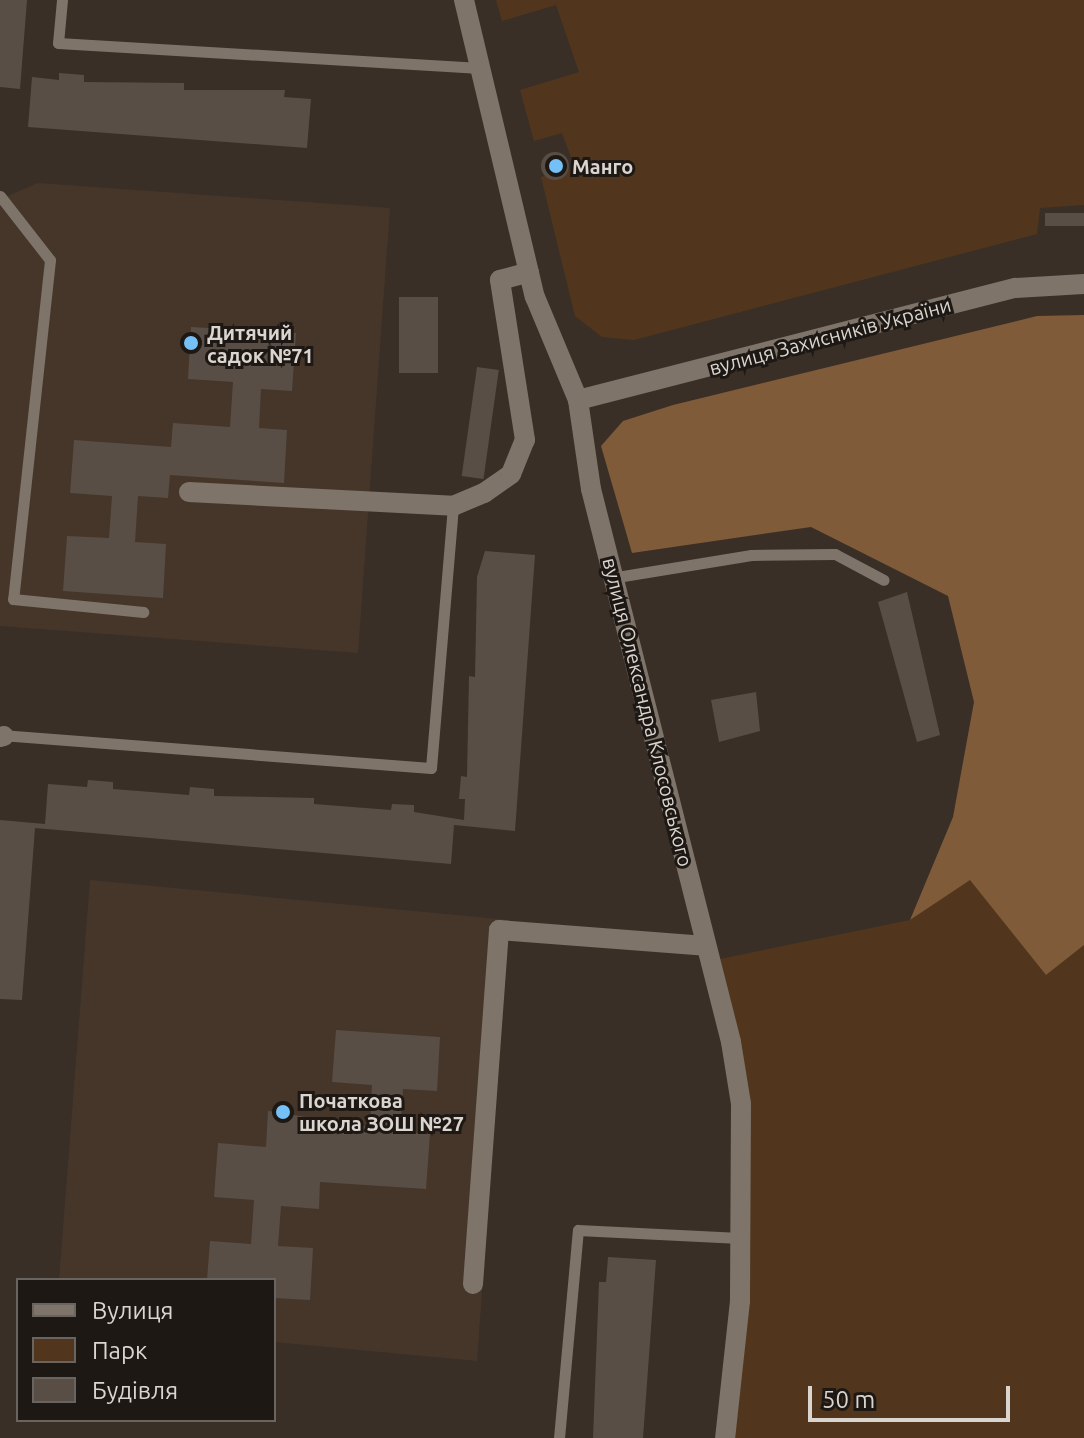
<!DOCTYPE html>
<meta charset="utf-8">
<style>
body{margin:0}
#map{position:relative;width:1084px;height:1438px;overflow:hidden;background:#392f27;font-family:Ubuntu,sans-serif}
div>[style]{position:absolute}
[style*='--x']{left:calc(var(--x)*1px);top:calc(var(--y)*1px);width:calc(var(--w)*1px);rotate:calc(var(--a)*1deg)}
.built>*{inset:0;background:#453629}
.green>*{inset:0;background:#51361d}
.forest>*{inset:0;background:#7f5b39}
.building>*{inset:0;background:#594e45;transform-origin:0 0}
.round{border-radius:50%}
.lane>*{height:11px;margin:-5.5px;padding:0 5.5px;transform-origin:5.5px;border-radius:5.5px;background:#7f746a}
.street>*{height:20px;margin:-10px;padding:0 10px;transform-origin:10px;border-radius:10px;background:#7f746a}
.dots>*{width:22px;height:22px;translate:-50% -50%;box-sizing:border-box;border:4px solid #1d1814;border-radius:50%}
span{translate:-50% -50%;white-space:nowrap;text-align:center;line-height:1.15;-webkit-text-stroke:6px #1d1814;paint-order:stroke}
.poi-label{font-size:20px;color:#dbd5cf;font-weight:700}
.left{translate:0 -50%;text-align:left}
.street-label{font-size:20px;color:#dbd5cf}
.legend{position:absolute;left:16px;top:1278px;width:260px;height:144px;box-sizing:border-box;background:#1d1814;border:2px solid #69645f;margin:0;padding:10px 14px;list-style:none;font-size:24px;color:#dbd5cf}
.legend li{display:flex;align-items:center;gap:16px;height:40px}
.legend b{width:40px;border:2px solid #69645f}
.scale{position:absolute;left:808px;top:1386px;width:202px;height:36px;box-sizing:border-box;border:4px solid #dbd5cf;border-top:0;padding-left:10px;font-size:24px;line-height:28px;white-space:nowrap;color:#dbd5cf;-webkit-text-stroke:6px #1d1814;paint-order:stroke}
</style>
<div id="map">
<div class="built">
<i style="clip-path:polygon(38px 183px,390px 208px,358px 653px,0 626px,0 199px)"></i>
<i style="clip-path:polygon(90px 880px,509px 920px,477px 1361px,274px 1342px,274px 1280px,59px 1280px)"></i>
</div>
<div class="green">
<i style="clip-path:polygon(496px 0,1084px 0,1084px 205px,1040px 208px,1037px 234px,634px 340px,602px 337px,575px 316px,541px 177px,575px 168px,562px 133px,534px 141px,520px 90px,579px 72px,556px 5px,502px 21px)"></i>
<i style="clip-path:polygon(970px 879px,1046px 975px,1084px 945px,1084px 1438px,725px 1438px,741px 1104px,710px 961px,910px 920px)"></i>
</div>
<div class="forest">
<i style="clip-path:polygon(1084px 315px,1084px 945px,1046px 975px,970px 880px,910px 920px,953px 817px,974px 702px,948px 596px,811px 527px,632px 553px,601px 446px,623px 421px,673px 405px,1037px 316px)"></i>
</div>
<div class="building">
<i style="clip-path:polygon(0 0,27px 0,20px 89px,0 87px)"></i>
<i style="clip-path:polygon(59px 73px,84px 75px,84px 82px,184px 83px,184px 90px,285px 90px,284px 97px,311px 99px,307px 148px,28px 127px,32px 77px,59px 80px)"></i>
<i class="round" style="left:541px;top:152px;width:28px;height:28px"></i>
<i style="left:1084px;top:213px;width:13px;height:39px;rotate:90deg"></i>
<i style="left:399px;top:297px;width:39px;height:76px"></i>
<i style="clip-path:polygon(191px 327px,296px 333px,292px 391px,261px 389px,259px 428px,287px 430px,284px 483px,170px 475px,168px 498px,138px 496px,135px 542px,166px 544px,163px 598px,63px 591px,67px 536px,109px 538px,112px 496px,70px 493px,74px 440px,171px 447px,173px 423px,230px 427px,233px 382px,188px 379px)"></i>
<i style="left:477px;top:367px;width:22px;height:110px;rotate:8deg"></i>
<i style="clip-path:polygon(485px 551px,535px 555px,515px 831px,454px 825px,451px 864px,35px 828px,22px 1000px,0 999px,0 820px,45px 824px,48px 784px,87px 787px,88px 780px,113px 782px,113px 789px,189px 795px,190px 787px,214px 789px,214px 796px,314px 798px,314px 804px,391px 810px,392px 804px,414px 805px,414px 812px,464px 820px,465px 799px,459px 799px,461px 776px,467px 777px,469px 676px,475px 677px,477px 577px)"></i>
<i style="clip-path:polygon(907px 592px,940px 735px,917px 742px,878px 602px)"></i>
<i style="clip-path:polygon(756px 692px,760px 731px,719px 742px,711px 700px)"></i>
<i style="clip-path:polygon(336px 1030px,440px 1037px,437px 1091px,403px 1089px,400px 1132px,430px 1134px,426px 1189px,320px 1182px,319px 1209px,281px 1206px,278px 1246px,313px 1248px,310px 1300px,274px 1298px,274px 1280px,207px 1280px,210px 1241px,251px 1244px,254px 1200px,214px 1197px,218px 1143px,266px 1147px,268px 1111px,370px 1127px,372px 1085px,332px 1082px)"></i>
<i style="clip-path:polygon(608px 1257px,656px 1260px,643px 1438px,593px 1438px,599px 1282px,606px 1282px)"></i>
</div>
<div class="lane">
<i style="--x:62;--y:0;--w:43;--a:95.3"></i>
<i style="--x:58;--y:43;--w:423;--a:3.4"></i>
<i style="--x:0;--y:196;--w:81;--a:52"></i>
<i style="--x:50;--y:260;--w:341;--a:96.2"></i>
<i style="--x:13;--y:599;--w:131;--a:5.7"></i>
<i style="--x:617;--y:577;--w:136;--a:-9.3"></i>
<i style="--x:751;--y:555;--w:84;--a:-0.7"></i>
<i style="--x:835;--y:554;--w:55;--a:28"></i>
<i style="--x:1;--y:735;--w:431;--a:4.4"></i>
<i style="--x:431;--y:768;--w:263;--a:-85.2"></i>
<i style="--x:559;--y:1438;--w:209;--a:-84.8"></i>
<i style="--x:578;--y:1230;--w:162;--a:2.8"></i>
</div>
<div class="street">
<i style="--x:464;--y:0;--w:305;--a:76.6"></i>
<i style="--x:535;--y:297;--w:112;--a:67.3"></i>
<i style="--x:578;--y:400;--w:90;--a:81.7"></i>
<i style="--x:591;--y:489;--w:570;--a:75.79"></i>
<i style="--x:731;--y:1042;--w:63;--a:80.8"></i>
<i style="--x:741;--y:1104;--w:197;--a:90.3"></i>
<i style="--x:740;--y:1301;--w:138;--a:96.2"></i>
<i style="--x:578;--y:400;--w:451;--a:-14.4"></i>
<i style="--x:1015;--y:288;--w:69;--a:-3.3"></i>
<i style="--x:189;--y:492;--w:264;--a:3"></i>
<i style="--x:453;--y:506;--w:34;--a:-23"></i>
<i style="--x:484;--y:493;--w:33;--a:-35"></i>
<i style="--x:511;--y:474;--w:37;--a:-68"></i>
<i style="--x:525;--y:440;--w:162;--a:-98.9"></i>
<i style="--x:500;--y:280;--w:30;--a:-15"></i>
<i style="--x:0;--y:737;--w:4;--a:-14"></i>
<i style="--x:473;--y:1284;--w:355;--a:-85.8"></i>
<i style="--x:499;--y:930;--w:207;--a:4.4"></i>
</div>
<div class="dots">
<i style="left:556px;top:166px;background:#75c0f6"></i>
<i style="left:191px;top:343px;background:#75c0f6"></i>
<i style="left:283px;top:1112px;background:#75c0f6"></i>
</div>
<div class="poi-label">
<span class="left" style="left:572px;top:166px">Манго</span>
<span class="left" style="left:207px;top:344px">Дитячий<br>садок №71</span>
<span class="left" style="left:299px;top:1112px">Початкова<br>школа ЗОШ №27</span>
</div>
<div class="street-label">
<span style="left:830px;top:336px;rotate:-15deg">вулиця Захисників України</span>
<span style="left:648px;top:712px;rotate:76deg">вулиця Олександра Клосовського</span>
</div>
<ul class="legend">
<li><b style="height:10px;background:#7f746a"></b>Вулиця</li>
<li><b style="height:22px;background:#51361d"></b>Парк</li>
<li><b style="height:22px;background:#594e45"></b>Будівля</li>
</ul>
<div class="scale">50 m</div>
</div>
